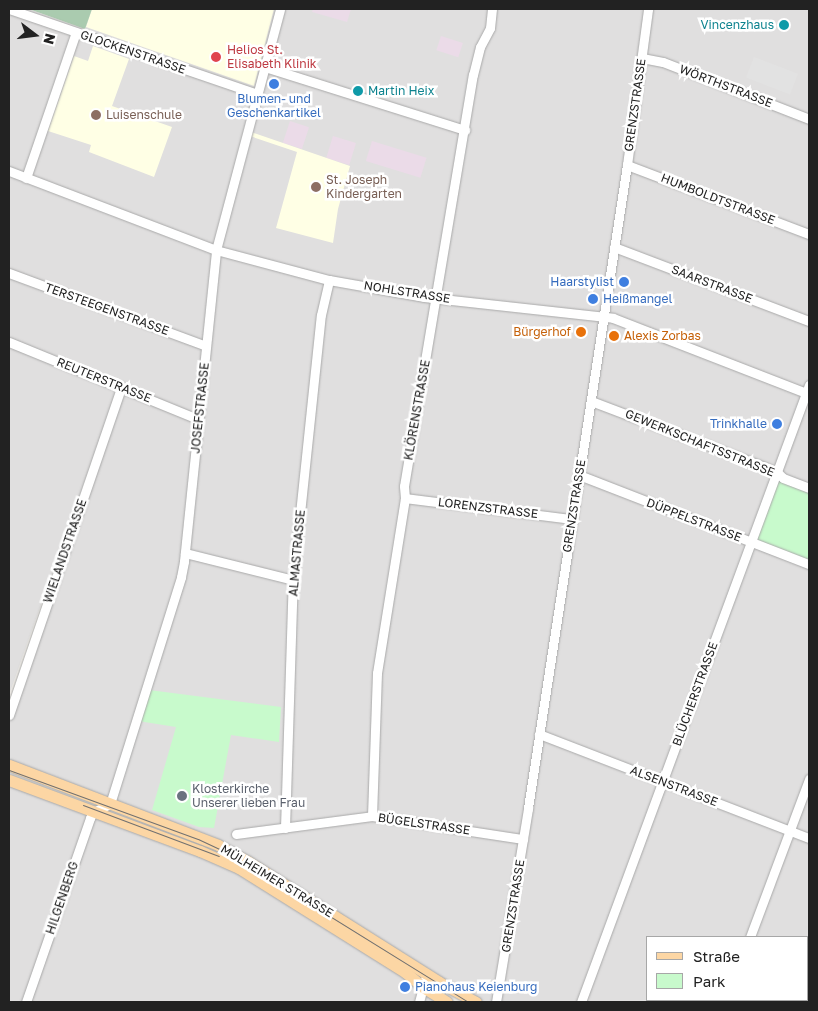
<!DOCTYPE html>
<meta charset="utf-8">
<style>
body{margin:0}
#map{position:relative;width:818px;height:1011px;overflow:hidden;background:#f2efe9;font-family:"Golos Text",sans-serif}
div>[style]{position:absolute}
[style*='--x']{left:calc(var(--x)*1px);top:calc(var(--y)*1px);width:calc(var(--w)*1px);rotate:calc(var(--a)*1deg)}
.residential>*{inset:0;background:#e0dfdf}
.industrial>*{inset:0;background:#ebdbe8;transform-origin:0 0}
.education>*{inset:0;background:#ffffe5}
.cemetery>*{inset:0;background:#aacbaf}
.park>*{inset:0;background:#c8facc}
.parking>*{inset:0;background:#e2e2e2;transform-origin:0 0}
.roads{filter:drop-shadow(0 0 1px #a9a9a9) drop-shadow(0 0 1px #a9a9a9)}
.minor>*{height:9px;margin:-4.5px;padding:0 4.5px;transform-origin:4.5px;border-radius:4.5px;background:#fff}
.major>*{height:11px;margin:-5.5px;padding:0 5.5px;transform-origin:5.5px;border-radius:5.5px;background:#fcd6a4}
.tram>*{height:1px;margin:-0.5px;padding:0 0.5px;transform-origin:0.5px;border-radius:0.5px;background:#707070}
.dots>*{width:14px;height:14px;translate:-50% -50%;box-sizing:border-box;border:2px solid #fff;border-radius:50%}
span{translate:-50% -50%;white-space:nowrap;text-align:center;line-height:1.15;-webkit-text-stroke:5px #fff;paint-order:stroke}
.culture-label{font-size:12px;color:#0d838f}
.right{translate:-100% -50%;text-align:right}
.left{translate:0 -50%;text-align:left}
.health-label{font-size:12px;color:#be3a42}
.street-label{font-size:12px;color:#222}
.shop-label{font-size:12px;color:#366cbe}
.education-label{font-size:12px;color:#785e54}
.food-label{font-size:12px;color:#c56008}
.worship-label{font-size:12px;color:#5b616d}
.frame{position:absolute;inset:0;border:10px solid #222;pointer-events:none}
.legend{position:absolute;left:646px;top:936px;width:162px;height:65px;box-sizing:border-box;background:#fff;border:1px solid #a7a7a7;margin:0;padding:6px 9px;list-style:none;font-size:15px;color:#222}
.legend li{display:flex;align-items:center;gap:10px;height:25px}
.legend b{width:25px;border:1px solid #a7a7a7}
.north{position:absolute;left:10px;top:10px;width:50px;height:50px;-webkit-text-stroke:4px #fff;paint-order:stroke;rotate:105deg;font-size:14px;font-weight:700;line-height:20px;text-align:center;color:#222}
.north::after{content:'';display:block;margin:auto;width:18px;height:22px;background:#222;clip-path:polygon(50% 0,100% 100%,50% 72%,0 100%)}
</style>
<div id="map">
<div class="residential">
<i style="clip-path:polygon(evenodd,9px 9px,29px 9px,85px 29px,92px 9px,809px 9px,809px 1002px,480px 1002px,247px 861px,9px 765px,9px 715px,121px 388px,9px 342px,9px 9px,647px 937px,807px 937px,807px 1000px,647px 1000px,647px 937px)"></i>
<i style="clip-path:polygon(9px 347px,117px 390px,9px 695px)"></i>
<i style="clip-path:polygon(9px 777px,227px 862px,447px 1002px,9px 1002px)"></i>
</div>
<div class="industrial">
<i style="clip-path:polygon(313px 9px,351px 9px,347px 22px,312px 12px)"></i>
<i style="left:441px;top:36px;width:23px;height:15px;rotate:18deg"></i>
<i style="left:290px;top:121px;width:20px;height:23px;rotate:18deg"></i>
<i style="left:333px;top:136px;width:24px;height:23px;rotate:17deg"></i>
<i style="left:372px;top:141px;width:57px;height:21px;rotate:17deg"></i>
</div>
<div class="education">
<i style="clip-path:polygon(92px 9px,274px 9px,254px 86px,86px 27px)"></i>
<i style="clip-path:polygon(93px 46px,129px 59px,112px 106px,172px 127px,154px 177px,89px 152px,91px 145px,48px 131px,74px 56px,88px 61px)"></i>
<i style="clip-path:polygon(248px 131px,350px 166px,338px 209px,333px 243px,276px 228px,297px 152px,247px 135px)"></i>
</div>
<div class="cemetery">
<i style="clip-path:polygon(29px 9px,92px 9px,85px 29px)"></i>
</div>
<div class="park">
<i style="clip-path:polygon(777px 472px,809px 488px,809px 564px,752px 541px)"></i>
<i style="clip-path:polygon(149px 690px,281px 707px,279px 742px,231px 735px,214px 828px,199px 827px,152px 810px,176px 727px,138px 721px)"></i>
</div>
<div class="parking">
<i style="left:754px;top:57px;width:47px;height:22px;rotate:21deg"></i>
</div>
<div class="roads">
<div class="minor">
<i style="--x:9;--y:9;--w:262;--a:18.9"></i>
<i style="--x:642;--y:58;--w:21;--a:11"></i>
<i style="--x:663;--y:62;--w:157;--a:21.3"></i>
<i style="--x:265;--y:67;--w:210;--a:17.5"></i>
<i style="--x:627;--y:165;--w:195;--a:20.8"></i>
<i style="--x:9;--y:171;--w:222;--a:20.9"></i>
<i style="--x:216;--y:250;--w:117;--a:14.9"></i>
<i style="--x:329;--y:280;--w:97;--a:10.1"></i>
<i style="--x:424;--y:297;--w:190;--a:6.3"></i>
<i style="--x:613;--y:318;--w:210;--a:21.2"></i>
<i style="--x:26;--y:178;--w:154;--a:-71.1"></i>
<i style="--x:614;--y:247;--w:209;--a:20.8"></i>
<i style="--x:9;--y:273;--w:210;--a:20.3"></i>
<i style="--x:9;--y:342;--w:204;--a:22.2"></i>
<i style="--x:591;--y:401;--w:183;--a:20.8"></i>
<i style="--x:762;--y:466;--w:16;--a:22"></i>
<i style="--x:777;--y:472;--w:8;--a:45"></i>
<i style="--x:783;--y:478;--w:28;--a:21"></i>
<i style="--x:579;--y:475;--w:247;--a:21.2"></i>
<i style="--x:405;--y:498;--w:168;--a:7.2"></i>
<i style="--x:185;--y:553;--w:111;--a:14"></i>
<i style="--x:9;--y:715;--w:347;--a:-71.1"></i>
<i style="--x:539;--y:734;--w:289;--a:21.1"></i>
<i style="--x:372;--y:816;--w:143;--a:-88"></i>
<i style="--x:377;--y:673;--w:177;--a:-80.9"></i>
<i style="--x:405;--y:498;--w:12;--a:-95"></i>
<i style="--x:404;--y:486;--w:417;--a:-80.5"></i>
<i style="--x:473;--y:75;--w:29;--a:-76"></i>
<i style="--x:480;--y:47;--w:21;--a:-62"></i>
<i style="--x:490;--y:28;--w:19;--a:-84"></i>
<i style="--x:285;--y:828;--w:248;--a:-88.2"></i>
<i style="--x:293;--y:580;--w:266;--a:-84"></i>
<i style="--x:321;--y:315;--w:36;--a:-77"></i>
<i style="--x:236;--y:834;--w:137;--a:-7.5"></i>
<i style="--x:372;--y:816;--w:153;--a:8.7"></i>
<i style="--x:750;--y:937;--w:169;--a:-69.5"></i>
<i style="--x:26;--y:1002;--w:195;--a:-70.8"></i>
<i style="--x:90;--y:818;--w:7;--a:-63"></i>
<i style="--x:93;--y:812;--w:19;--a:-25"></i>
<i style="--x:110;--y:804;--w:238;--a:-72.6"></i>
<i style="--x:181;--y:577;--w:16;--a:-79"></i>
<i style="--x:184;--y:561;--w:313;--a:-84.1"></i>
<i style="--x:216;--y:250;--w:249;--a:-75.1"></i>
<i style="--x:419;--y:1002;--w:28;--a:-75"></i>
<i style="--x:496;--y:1002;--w:197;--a:-80.6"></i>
<i style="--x:528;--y:808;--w:651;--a:-81.25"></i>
<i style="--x:627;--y:165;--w:157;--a:-82.3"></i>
<i style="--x:581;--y:1002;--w:658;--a:-69.72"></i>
<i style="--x:727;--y:1002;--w:2;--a:-63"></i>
</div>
<div class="major">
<i style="--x:9;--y:765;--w:224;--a:20.9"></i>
<i style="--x:218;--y:845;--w:33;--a:29"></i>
<i style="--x:247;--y:861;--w:227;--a:32.2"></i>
<i style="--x:439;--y:982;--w:42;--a:28.4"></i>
<i style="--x:9;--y:780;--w:204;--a:20.4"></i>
<i style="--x:200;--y:851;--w:43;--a:23.6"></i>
<i style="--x:239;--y:868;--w:196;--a:32.1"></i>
<i style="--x:405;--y:972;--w:23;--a:40"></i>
<i style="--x:423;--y:987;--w:28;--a:32"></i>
</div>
</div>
<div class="tram">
<i style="--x:9;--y:770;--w:201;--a:20.1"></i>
<i style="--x:198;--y:839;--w:33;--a:25"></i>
<i style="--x:228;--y:853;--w:282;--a:31.8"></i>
<i style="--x:83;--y:805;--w:145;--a:20.6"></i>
</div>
<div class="dots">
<i style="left:784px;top:25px;background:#0f9aa8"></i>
<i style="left:216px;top:57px;background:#e0444e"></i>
<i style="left:274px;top:84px;background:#3f7fe0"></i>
<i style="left:358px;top:91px;background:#0f9aa8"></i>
<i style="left:96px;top:115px;background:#8d6e63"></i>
<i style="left:316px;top:187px;background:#8d6e63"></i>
<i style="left:624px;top:282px;background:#3f7fe0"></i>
<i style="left:593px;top:299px;background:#3f7fe0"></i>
<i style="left:581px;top:332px;background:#e8710a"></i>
<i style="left:614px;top:336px;background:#e8710a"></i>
<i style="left:777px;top:424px;background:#3f7fe0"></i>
<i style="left:182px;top:796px;background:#6b7280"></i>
<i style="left:405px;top:987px;background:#3f7fe0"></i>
</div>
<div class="culture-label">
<span class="right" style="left:774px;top:25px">Vincenzhaus</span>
<span class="left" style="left:368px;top:91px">Martin Heix</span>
</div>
<div class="health-label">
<span class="left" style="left:227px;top:57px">Helios St.<br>Elisabeth Klinik</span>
</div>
<div class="street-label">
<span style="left:133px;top:52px;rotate:19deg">GLOCKENSTRASSE</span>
<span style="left:726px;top:86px;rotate:21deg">WÖRTHSTRASSE</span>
<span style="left:635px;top:105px;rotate:-82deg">GRENZSTRASSE</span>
<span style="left:718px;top:199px;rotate:21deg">HUMBOLDTSTRASSE</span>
<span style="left:712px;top:284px;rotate:21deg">SAARSTRASSE</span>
<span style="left:407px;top:292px;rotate:9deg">NOHLSTRASSE</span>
<span style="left:107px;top:309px;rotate:20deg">TERSTEEGENSTRASSE</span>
<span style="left:104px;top:380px;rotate:22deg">REUTERSTRASSE</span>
<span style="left:200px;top:408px;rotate:-84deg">JOSEFSTRASSE</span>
<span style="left:417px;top:410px;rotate:-80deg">KLÖRENSTRASSE</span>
<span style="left:700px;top:443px;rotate:22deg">GEWERKSCHAFTSSTRASSE</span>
<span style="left:574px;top:506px;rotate:-81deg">GRENZSTRASSE</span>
<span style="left:488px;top:508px;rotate:7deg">LORENZSTRASSE</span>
<span style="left:694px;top:520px;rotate:21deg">DÜPPELSTRASSE</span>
<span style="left:65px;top:551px;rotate:-71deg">WIELANDSTRASSE</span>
<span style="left:297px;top:553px;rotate:-85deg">ALMASTRASSE</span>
<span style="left:695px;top:694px;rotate:-70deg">BLÜCHERSTRASSE</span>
<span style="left:674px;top:786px;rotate:21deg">ALSENSTRASSE</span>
<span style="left:424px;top:824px;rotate:8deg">BÜGELSTRASSE</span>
<span style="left:277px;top:881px;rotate:31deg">MÜLHEIMER STRASSE</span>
<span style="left:62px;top:898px;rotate:-71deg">HILGENBERG</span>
<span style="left:513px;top:906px;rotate:-81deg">GRENZSTRASSE</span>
</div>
<div class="shop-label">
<span style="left:274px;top:106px">Blumen- und<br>Geschenkartikel</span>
<span class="right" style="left:614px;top:282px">Haarstylist</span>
<span class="left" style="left:603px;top:299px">Heißmangel</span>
<span class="right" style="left:767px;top:424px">Trinkhalle</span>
<span class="left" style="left:415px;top:987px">Pianohaus Keienburg</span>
</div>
<div class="education-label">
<span class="left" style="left:106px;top:115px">Luisenschule</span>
<span class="left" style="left:326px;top:187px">St. Joseph<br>Kindergarten</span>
</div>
<div class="food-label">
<span class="right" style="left:571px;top:332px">Bürgerhof</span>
<span class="left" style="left:624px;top:336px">Alexis Zorbas</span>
</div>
<div class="worship-label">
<span class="left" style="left:192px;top:796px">Klosterkirche<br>Unserer lieben Frau</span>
</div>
<div class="frame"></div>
<ul class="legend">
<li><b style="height:6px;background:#fcd6a4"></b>Straße</li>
<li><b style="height:14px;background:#c8facc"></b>Park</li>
</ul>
<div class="north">N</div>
</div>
